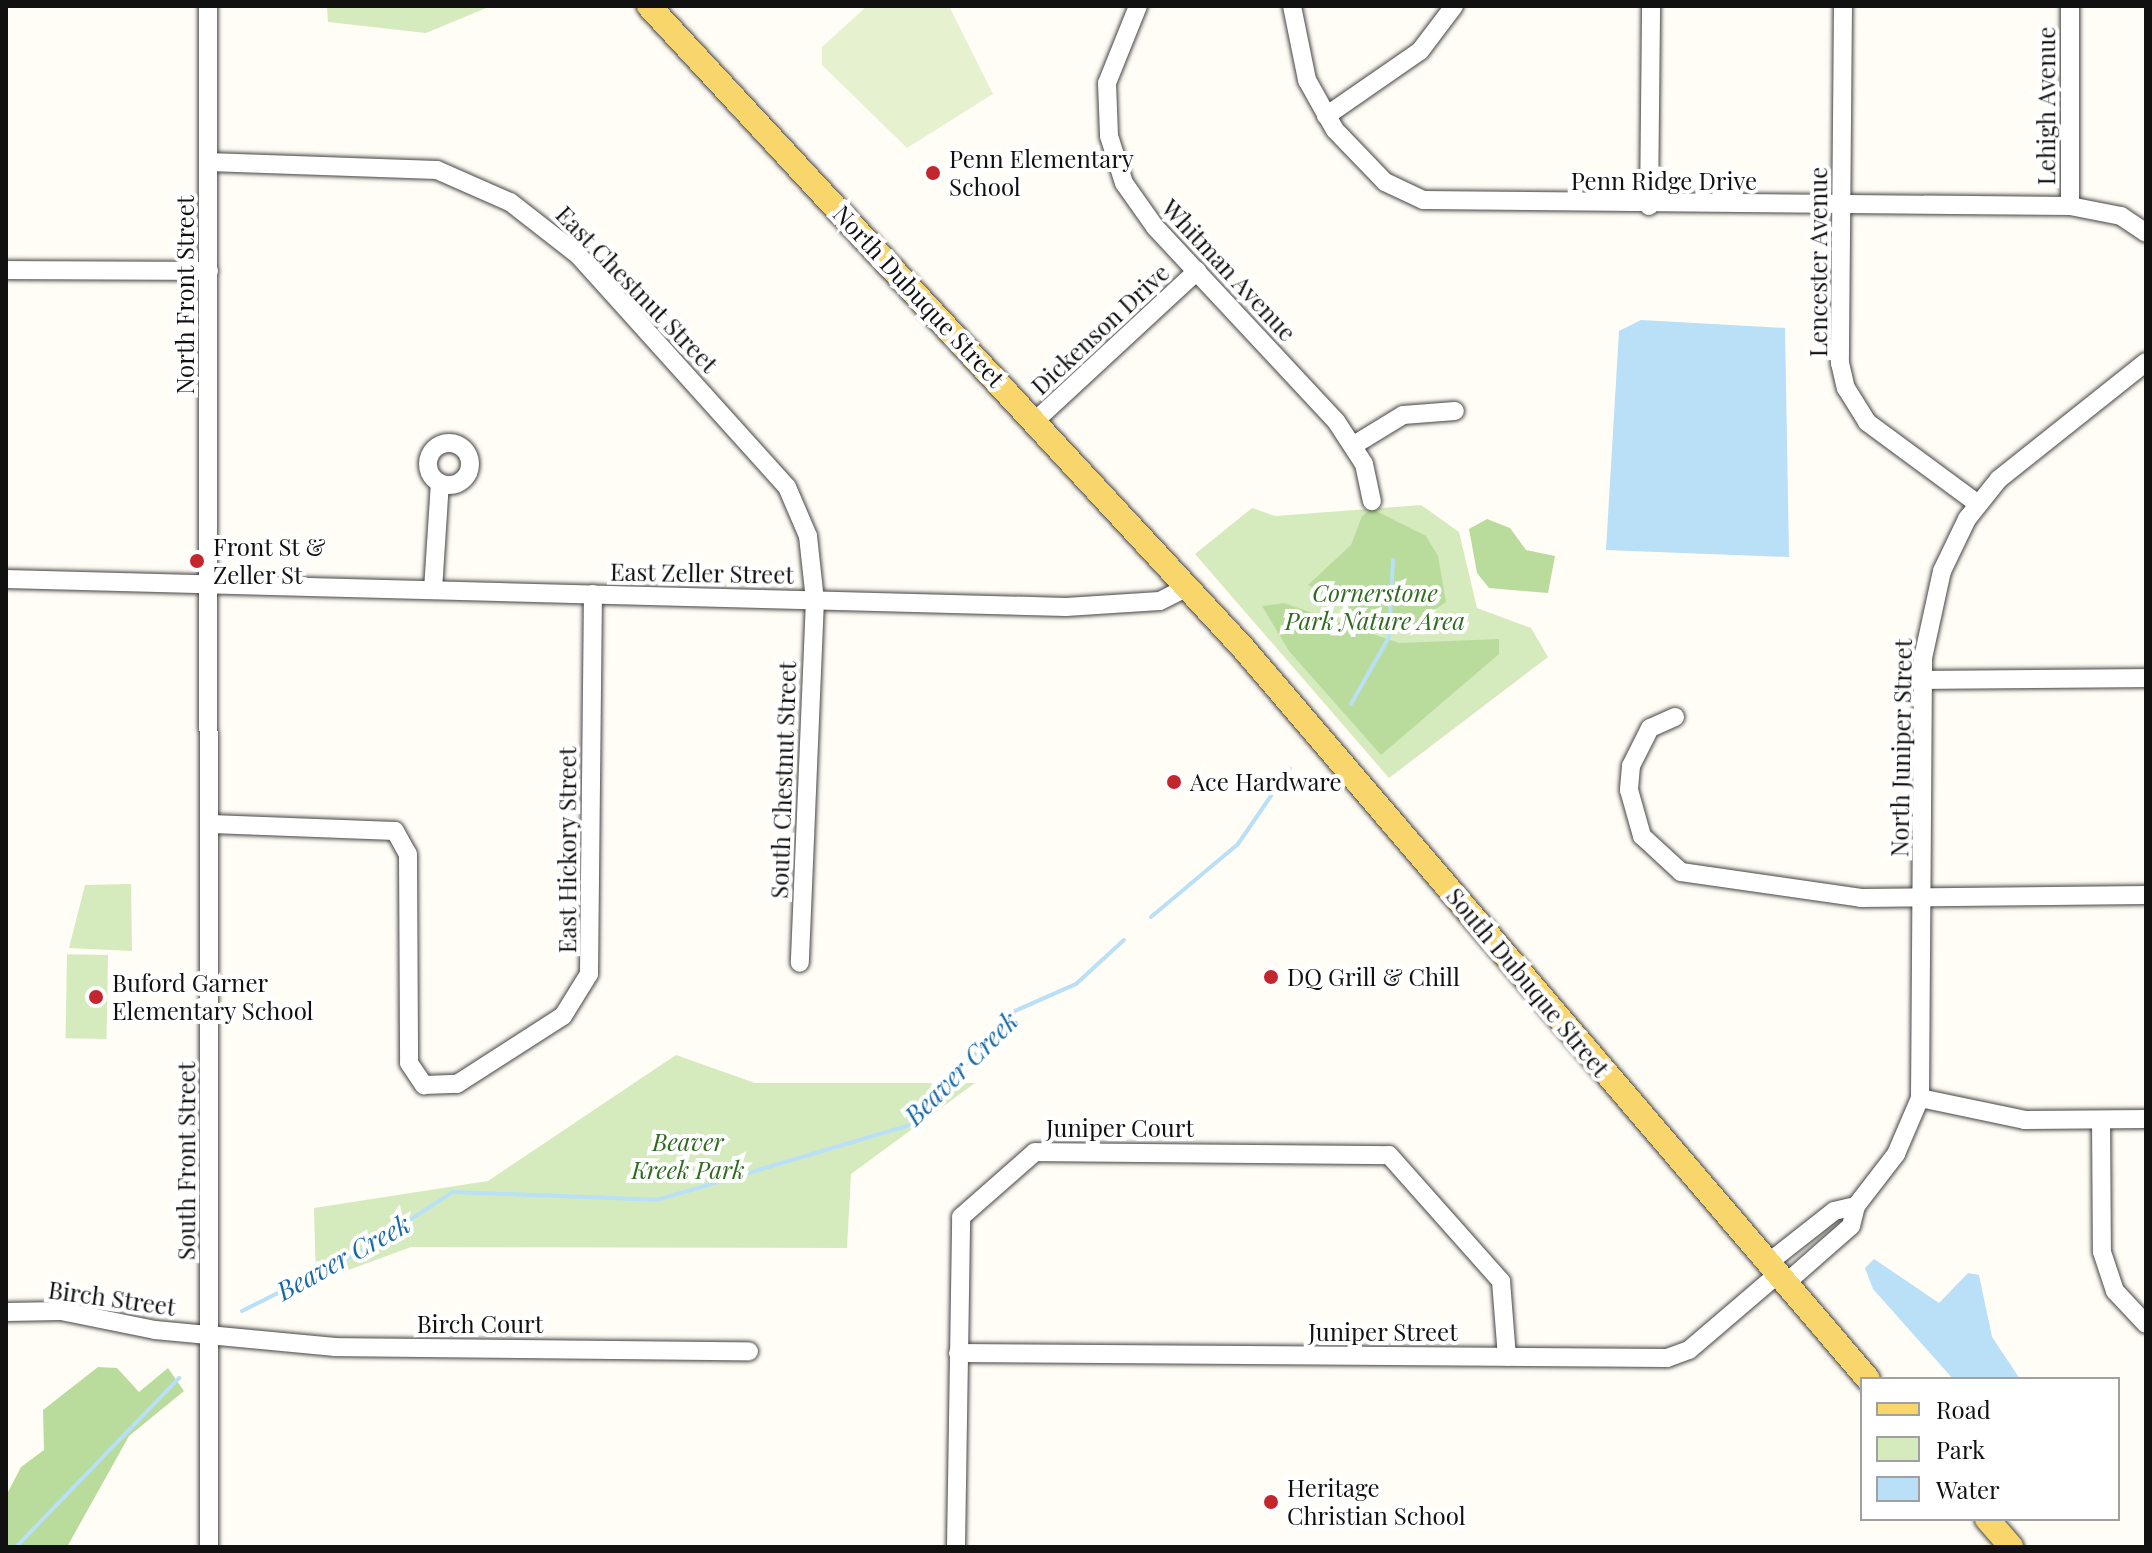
<!DOCTYPE html>
<style>
body{margin:0}
#map{position:relative;width:2152px;height:1553px;overflow:hidden;background:#fffdf5;font-family:"Playfair Display",serif}
div>[style]{position:absolute}
[style*='--x']{left:calc(var(--x)*1px);top:calc(var(--y)*1px);width:calc(var(--w)*1px);rotate:calc(var(--a)*1deg)}
.green>*{inset:0;background:#d5ebbd;transform-origin:0 0}
.forest>*{inset:0;background:#b9dc9c}
.pitch>*{inset:0;background:#e6f2cf}
.water>*{inset:0;background:#b9e0f7}
.stream>*{height:4px;margin:-2px;padding:0 2px;transform-origin:2px;border-radius:2px;background:#b9e0f7}
.roads{filter:drop-shadow(0 0 2px #444) drop-shadow(0 0 2px #444)}
.minor>*{height:18px;margin:-9px;padding:0 9px;transform-origin:9px;border-radius:9px;background:#fff}
.minor>.ring{margin:-9px;padding:0;box-sizing:content-box;background:none;border:18px solid #fff;border-radius:50%}
.major>*{height:24px;margin:-12px;padding:0 12px;transform-origin:12px;border-radius:12px;background:#f9d66b}
.dots>*{width:22px;height:22px;translate:-50% -50%;box-sizing:border-box;border:4px solid #fff;border-radius:50%}
span{translate:-50% -50%;white-space:nowrap;text-align:center;line-height:1.15;-webkit-text-stroke:8px #fff;paint-order:stroke}
.street-label{font-size:24px;color:#111}
.poi-label{font-size:24px;color:#111}
.left{translate:0 -50%;text-align:left}
.park-label{font-size:24px;color:#2f6b1f;font-style:italic}
.water-label{font-size:26px;color:#1768a6;font-style:italic}
.frame{position:absolute;inset:0;border:8px solid #111;pointer-events:none}
.legend{position:absolute;left:1860px;top:1377px;width:260px;height:144px;box-sizing:border-box;background:#fff;border:2px solid #a0a0a0;margin:0;padding:10px 14px;list-style:none;font-size:24px;color:#111}
.legend li{display:flex;align-items:center;gap:16px;height:40px}
.legend b{width:40px;border:2px solid #a0a0a0}
</style>
<div id="map">
<div class="green">
<i style="clip-path:polygon(327px 6px,491px 6px,426px 33px,328px 22px)"></i>
<i style="clip-path:polygon(1421px 505px,1459px 532px,1477px 608px,1531px 628px,1548px 657px,1389px 778px,1195px 554px,1252px 508px,1275px 516px)"></i>
<i style="clip-path:polygon(131px 884px,132px 951px,69px 948px,85px 885px)"></i>
<i style="left:108px;top:955px;width:84px;height:41px;rotate:91deg"></i>
<i style="clip-path:polygon(676px 1055px,755px 1083px,975px 1083px,851px 1174px,847px 1248px,411px 1247px,316px 1282px,314px 1208px,488px 1181px)"></i>
</div>
<div class="forest">
<i style="clip-path:polygon(1372px 509px,1426px 536px,1438px 556px,1446px 602px,1407px 629px,1377px 626px,1308px 585px,1351px 545px,1362px 516px)"></i>
<i style="clip-path:polygon(1487px 519px,1510px 528px,1526px 550px,1555px 556px,1548px 593px,1489px 588px,1477px 573px,1469px 529px)"></i>
<i style="clip-path:polygon(1284px 603px,1399px 643px,1499px 639px,1499px 654px,1381px 755px,1289px 651px,1262px 606px)"></i>
<i style="clip-path:polygon(98px 1367px,117px 1368px,139px 1392px,168px 1368px,184px 1391px,129px 1436px,67px 1547px,6px 1547px,6px 1496px,21px 1467px,44px 1450px,43px 1410px)"></i>
</div>
<div class="pitch">
<i style="clip-path:polygon(867px 6px,949px 6px,993px 94px,907px 148px,822px 65px,822px 47px)"></i>
</div>
<div class="water">
<i style="clip-path:polygon(1641px 320px,1785px 328px,1789px 557px,1606px 550px,1619px 331px)"></i>
<i style="clip-path:polygon(1874px 1259px,1939px 1303px,1968px 1273px,1979px 1275px,1992px 1337px,2020px 1379px,1953px 1379px,1873px 1289px,1865px 1268px)"></i>
</div>
<div class="stream">
<i style="--x:1351;--y:704;--w:77;--a:-60.4"></i>
<i style="--x:1389;--y:637;--w:77;--a:-87"></i>
<i style="--x:1151;--y:917;--w:114;--a:-40"></i>
<i style="--x:1238;--y:844;--w:92;--a:-55.6"></i>
<i style="--x:242;--y:1311;--w:134;--a:-26.6"></i>
<i style="--x:362;--y:1251;--w:108;--a:-33"></i>
<i style="--x:453;--y:1192;--w:204;--a:2.2"></i>
<i style="--x:657;--y:1200;--w:264;--a:-16.5"></i>
<i style="--x:910;--y:1125;--w:155;--a:-47.4"></i>
<i style="--x:1015;--y:1011;--w:67;--a:-23.9"></i>
<i style="--x:1076;--y:984;--w:65;--a:-42.5"></i>
<i style="--x:16;--y:1547;--w:235;--a:-46"></i>
</div>
<div class="roads">
<div class="minor">
<i style="--x:208;--y:6;--w:1541;--a:89.96"></i>
<i style="--x:1138;--y:6;--w:83;--a:111.9"></i>
<i style="--x:1107;--y:83;--w:53;--a:87.8"></i>
<i style="--x:1109;--y:136;--w:49;--a:72.3"></i>
<i style="--x:1124;--y:183;--w:54;--a:54.8"></i>
<i style="--x:1155;--y:227;--w:265;--a:47"></i>
<i style="--x:1336;--y:421;--w:51;--a:56.9"></i>
<i style="--x:1364;--y:464;--w:38;--a:78"></i>
<i style="--x:1292;--y:6;--w:76;--a:78.5"></i>
<i style="--x:1307;--y:80;--w:57;--a:60.8"></i>
<i style="--x:1335;--y:130;--w:72;--a:46.1"></i>
<i style="--x:1385;--y:182;--w:42;--a:25.3"></i>
<i style="--x:1423;--y:200;--w:647;--a:0.53"></i>
<i style="--x:2070;--y:206;--w:52;--a:11.1"></i>
<i style="--x:2121;--y:216;--w:30;--a:34"></i>
<i style="--x:1843;--y:6;--w:357;--a:90.5"></i>
<i style="--x:1840;--y:363;--w:26;--a:77"></i>
<i style="--x:1846;--y:388;--w:40;--a:58"></i>
<i style="--x:1867;--y:422;--w:137;--a:36.4"></i>
<i style="--x:1326;--y:116;--w:114;--a:-34.7"></i>
<i style="--x:1420;--y:51;--w:56;--a:-52.9"></i>
<i style="--x:208;--y:162;--w:229;--a:2"></i>
<i style="--x:437;--y:170;--w:80;--a:23.7"></i>
<i style="--x:510;--y:202;--w:86;--a:37.9"></i>
<i style="--x:578;--y:255;--w:312;--a:48"></i>
<i style="--x:787;--y:487;--w:53;--a:66.8"></i>
<i style="--x:808;--y:536;--w:64;--a:83.8"></i>
<i style="--x:815;--y:600;--w:363;--a:92.4"></i>
<i style="--x:1649;--y:206;--w:200;--a:-89.4"></i>
<i style="--x:2070;--y:206;--w:200;--a:-90"></i>
<i style="--x:6;--y:270;--w:203;--a:0.3"></i>
<i style="--x:1035;--y:421;--w:221;--a:-42.8"></i>
<i class="ring" style="left:428px;top:443px;width:24px;height:24px"></i>
<i style="--x:1354;--y:445;--w:57;--a:-31.5"></i>
<i style="--x:1403;--y:415;--w:52;--a:-4.4"></i>
<i style="--x:6;--y:579;--w:1060;--a:1.51"></i>
<i style="--x:1066;--y:607;--w:94;--a:-3.7"></i>
<i style="--x:1160;--y:601;--w:30;--a:-27"></i>
<i style="--x:433;--y:590;--w:107;--a:-86.3"></i>
<i style="--x:1923;--y:680;--w:223;--a:-0.5"></i>
<i style="--x:1675;--y:717;--w:27;--a:156"></i>
<i style="--x:1650;--y:728;--w:42;--a:116.6"></i>
<i style="--x:1631;--y:766;--w:24;--a:95"></i>
<i style="--x:1629;--y:790;--w:48;--a:74.2"></i>
<i style="--x:1642;--y:836;--w:53;--a:42.7"></i>
<i style="--x:1681;--y:872;--w:182;--a:8.2"></i>
<i style="--x:1861;--y:898;--w:285;--a:-0.6"></i>
<i style="--x:211;--y:824;--w:184;--a:2.2"></i>
<i style="--x:395;--y:831;--w:26;--a:61"></i>
<i style="--x:408;--y:854;--w:209;--a:89.7"></i>
<i style="--x:409;--y:1063;--w:27;--a:56"></i>
<i style="--x:424;--y:1085;--w:33;--a:-2"></i>
<i style="--x:457;--y:1084;--w:126;--a:-32.7"></i>
<i style="--x:563;--y:1016;--w:49;--a:-58.2"></i>
<i style="--x:589;--y:974;--w:380;--a:-89.4"></i>
<i style="--x:1920;--y:1098;--w:107;--a:11.8"></i>
<i style="--x:2025;--y:1120;--w:121;--a:-0.5"></i>
<i style="--x:2101;--y:1120;--w:132;--a:89.6"></i>
<i style="--x:2102;--y:1252;--w:41;--a:71.6"></i>
<i style="--x:2115;--y:1291;--w:45;--a:46.8"></i>
<i style="--x:1768;--y:1263;--w:84;--a:-38.2"></i>
<i style="--x:1834;--y:1211;--w:23;--a:-13"></i>
<i style="--x:1786;--y:1283;--w:86;--a:-41.2"></i>
<i style="--x:1851;--y:1226;--w:21;--a:-76"></i>
<i style="--x:1856;--y:1206;--w:66;--a:-52.4"></i>
<i style="--x:1896;--y:1154;--w:61;--a:-66.8"></i>
<i style="--x:1920;--y:1098;--w:440;--a:-89.6"></i>
<i style="--x:1923;--y:658;--w:89;--a:-77.7"></i>
<i style="--x:1942;--y:571;--w:58;--a:-64.3"></i>
<i style="--x:1967;--y:519;--w:51;--a:-51.3"></i>
<i style="--x:1999;--y:479;--w:188;--a:-38.5"></i>
<i style="--x:6;--y:1312;--w:55;--a:-1"></i>
<i style="--x:61;--y:1311;--w:96;--a:11.4"></i>
<i style="--x:155;--y:1330;--w:181;--a:5.4"></i>
<i style="--x:335;--y:1347;--w:414;--a:0.6"></i>
<i style="--x:958;--y:1353;--w:709;--a:0.4"></i>
<i style="--x:1667;--y:1358;--w:23;--a:-20"></i>
<i style="--x:1689;--y:1350;--w:117;--a:-40.5"></i>
<i style="--x:956;--y:1547;--w:330;--a:-89.1"></i>
<i style="--x:961;--y:1217;--w:98;--a:-41.3"></i>
<i style="--x:1035;--y:1152;--w:354;--a:0.5"></i>
<i style="--x:1389;--y:1155;--w:169;--a:48.4"></i>
<i style="--x:1501;--y:1281;--w:76;--a:85.5"></i>
</div>
<div class="major">
<i style="--x:649;--y:6;--w:876;--a:47.22"></i>
<i style="--x:1244;--y:649;--w:960;--a:49.48"></i>
<i style="--x:1987;--y:1519;--w:37;--a:49"></i>
</div>
</div>
<div class="dots">
<i style="left:933px;top:173px;background:#c4262e"></i>
<i style="left:197px;top:561px;background:#c4262e"></i>
<i style="left:1174px;top:782px;background:#c4262e"></i>
<i style="left:1271px;top:977px;background:#c4262e"></i>
<i style="left:96px;top:997px;background:#c4262e"></i>
<i style="left:1271px;top:1502px;background:#c4262e"></i>
</div>
<div class="street-label">
<span style="left:2046px;top:106px;rotate:-90deg">Lehigh Avenue</span>
<span style="left:1664px;top:181px">Penn Ridge Drive</span>
<span style="left:1818px;top:262px;rotate:-90deg">Lencester Avenue</span>
<span style="left:1229px;top:270px;rotate:47deg">Whitman Avenue</span>
<span style="left:637px;top:289px;rotate:46deg">East Chestnut Street</span>
<span style="left:185px;top:295px;rotate:-90deg">North Front Street</span>
<span style="left:919px;top:296px;rotate:47deg">North Dubuque Street</span>
<span style="left:1100px;top:329px;rotate:-43deg">Dickenson Drive</span>
<span style="left:702px;top:573px;rotate:1deg">East Zeller Street</span>
<span style="left:1901px;top:748px;rotate:-89deg">North Juniper Street</span>
<span style="left:783px;top:780px;rotate:-88deg">South Chestnut Street</span>
<span style="left:567px;top:850px;rotate:-90deg">East Hickory Street</span>
<span style="left:1528px;top:982px;rotate:50deg">South Dubuque Street</span>
<span style="left:1120px;top:1128px">Juniper Court</span>
<span style="left:186px;top:1161px;rotate:-90deg">South Front Street</span>
<span style="left:112px;top:1298px;rotate:8deg">Birch Street</span>
<span style="left:480px;top:1324px">Birch Court</span>
<span style="left:1383px;top:1332px">Juniper Street</span>
</div>
<div class="poi-label">
<span class="left" style="left:949px;top:173px">Penn Elementary<br>School</span>
<span class="left" style="left:213px;top:561px">Front St &amp;<br>Zeller St</span>
<span class="left" style="left:1190px;top:782px">Ace Hardware</span>
<span class="left" style="left:1287px;top:977px">DQ Grill &amp; Chill</span>
<span class="left" style="left:112px;top:997px">Buford Garner<br>Elementary School</span>
<span class="left" style="left:1287px;top:1502px">Heritage<br>Christian School</span>
</div>
<div class="park-label">
<span style="left:1375px;top:607px">Cornerstone<br>Park Nature Area</span>
<span style="left:688px;top:1156px">Beaver<br>Kreek Park</span>
</div>
<div class="water-label">
<span style="left:961px;top:1068px;rotate:-45deg">Beaver Creek</span>
<span style="left:343px;top:1257px;rotate:-29deg">Beaver Creek</span>
</div>
<div class="frame"></div>
<ul class="legend">
<li><b style="height:10px;background:#f9d66b"></b>Road</li>
<li><b style="height:22px;background:#d5ebbd"></b>Park</li>
<li><b style="height:22px;background:#b9e0f7"></b>Water</li>
</ul>
</div>
